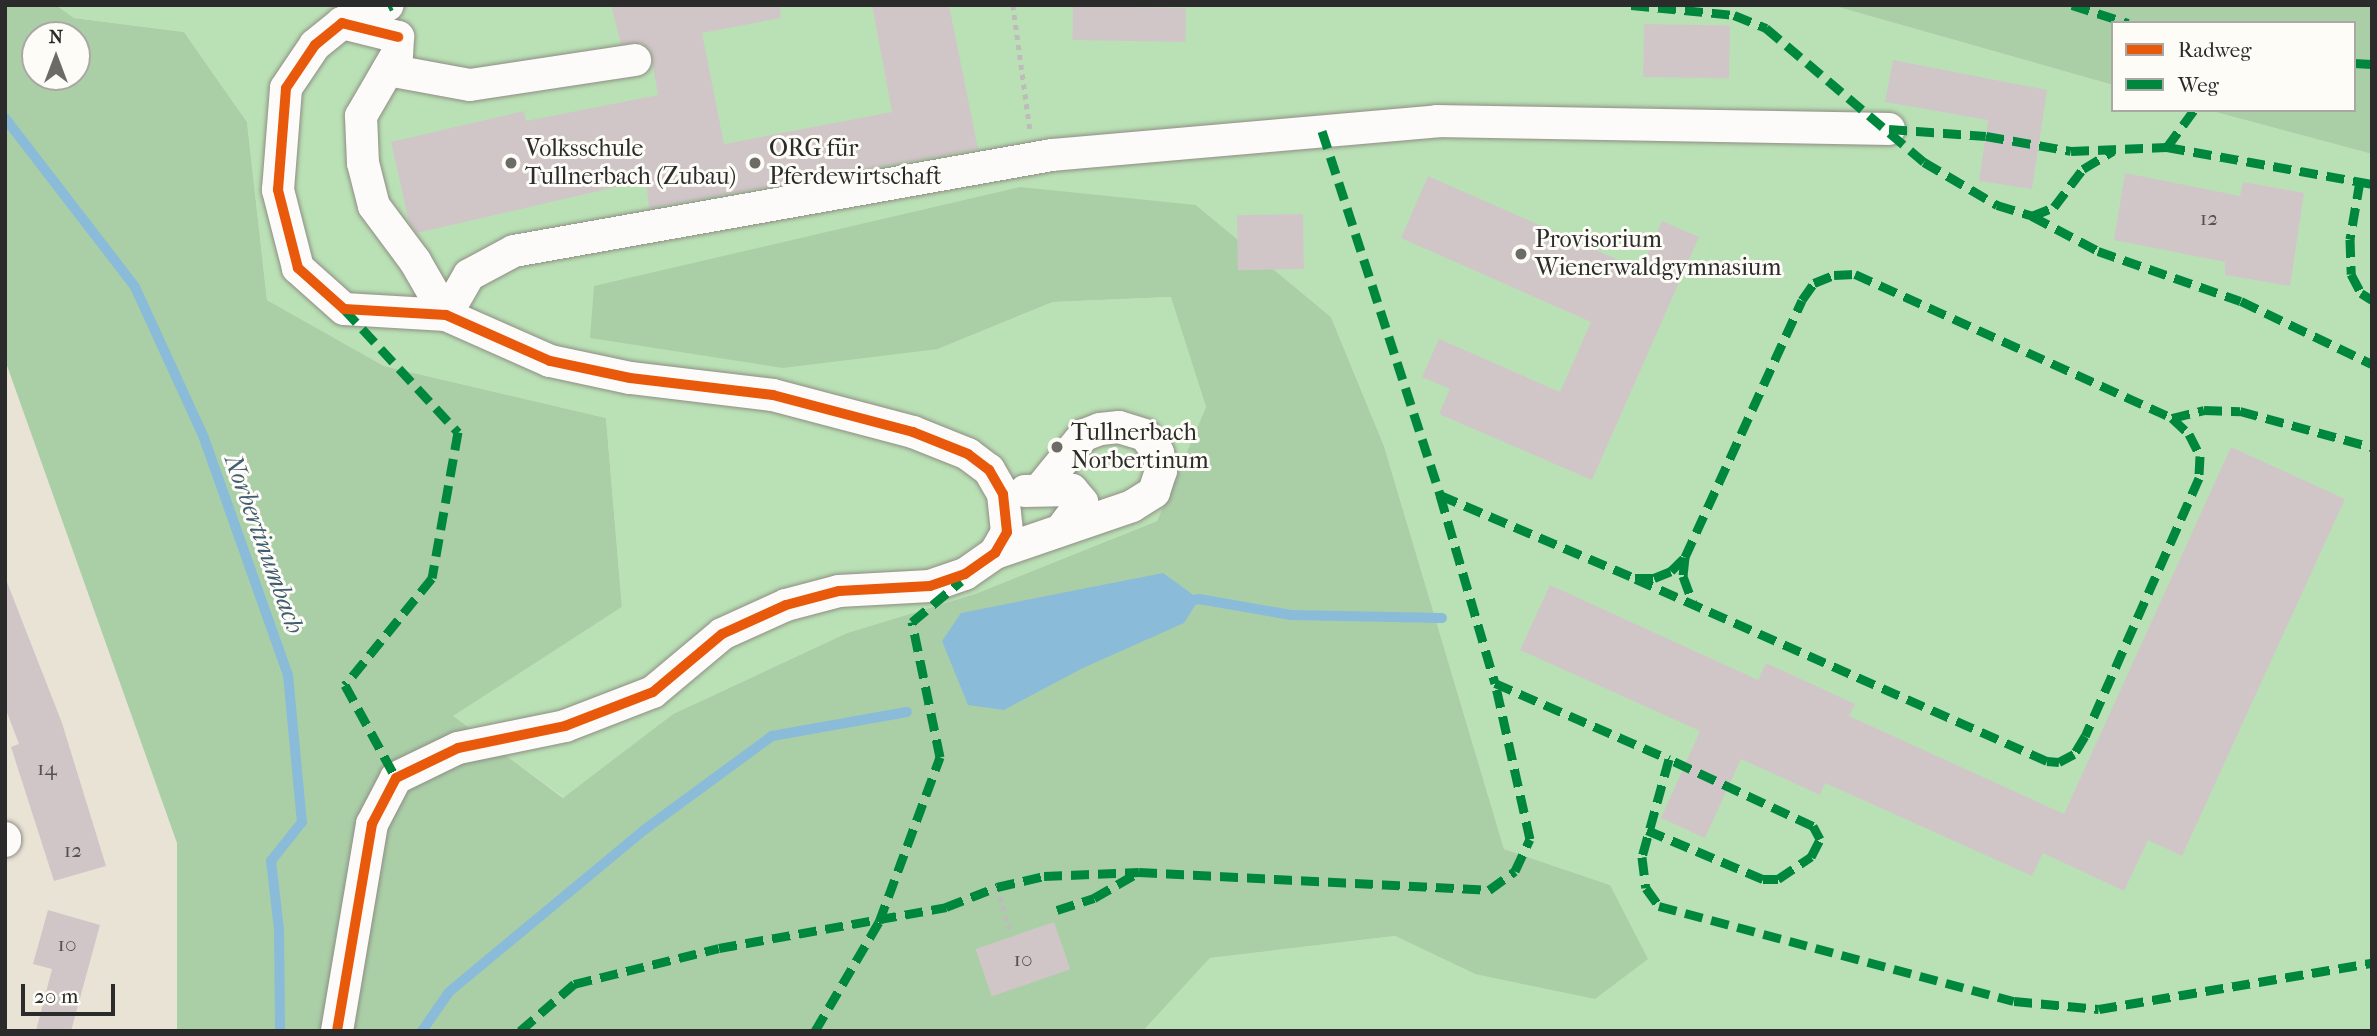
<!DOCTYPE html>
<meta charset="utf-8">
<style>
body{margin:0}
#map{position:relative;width:2377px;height:1036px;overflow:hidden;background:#e8e3d4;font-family:"IM FELL French Canon",serif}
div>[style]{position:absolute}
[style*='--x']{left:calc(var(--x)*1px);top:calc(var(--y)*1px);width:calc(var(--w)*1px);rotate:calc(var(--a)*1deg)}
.green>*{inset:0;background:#bae1b5}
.forest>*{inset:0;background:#aacfa7}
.water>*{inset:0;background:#8abbd8}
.stream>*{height:10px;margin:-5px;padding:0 5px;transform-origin:5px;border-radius:5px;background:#8abbd8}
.building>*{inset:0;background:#d1c6c7;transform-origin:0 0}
.path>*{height:4.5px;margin-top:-2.25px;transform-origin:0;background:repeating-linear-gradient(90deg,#bdbcba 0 5px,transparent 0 10px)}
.roads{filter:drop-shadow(0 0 2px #8f8d85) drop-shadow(0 0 2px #8f8d85)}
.minor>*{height:32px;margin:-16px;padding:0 16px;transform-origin:16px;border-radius:16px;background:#fcfbf9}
.quiet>*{height:9px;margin-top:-4.5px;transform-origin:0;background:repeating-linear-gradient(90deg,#00873e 0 18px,transparent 0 27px)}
.cycleway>*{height:10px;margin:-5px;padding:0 5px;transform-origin:5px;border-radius:5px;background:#e8590c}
.dots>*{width:19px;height:19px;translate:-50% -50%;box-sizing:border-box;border:4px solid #fdfcf7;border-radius:50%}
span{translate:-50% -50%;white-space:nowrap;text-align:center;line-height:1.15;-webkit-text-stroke:6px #fdfcf7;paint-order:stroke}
.number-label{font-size:21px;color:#545252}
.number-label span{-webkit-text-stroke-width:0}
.poi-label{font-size:24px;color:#2b2b2b}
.left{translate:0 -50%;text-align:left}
.water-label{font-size:26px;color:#415e71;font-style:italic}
.frame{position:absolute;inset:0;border:7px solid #2b2b2b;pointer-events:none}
.legend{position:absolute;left:2111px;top:21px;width:245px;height:91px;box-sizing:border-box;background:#fdfcf7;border:2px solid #a9a8a5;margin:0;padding:9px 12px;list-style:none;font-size:21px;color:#2b2b2b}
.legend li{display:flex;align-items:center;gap:14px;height:35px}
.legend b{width:35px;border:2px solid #a9a8a5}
.north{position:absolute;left:21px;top:21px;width:70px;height:70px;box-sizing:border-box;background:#fdfcf7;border:2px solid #a9a8a5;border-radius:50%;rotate:0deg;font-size:19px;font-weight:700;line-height:28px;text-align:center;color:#2b2b2b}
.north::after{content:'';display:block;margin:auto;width:24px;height:32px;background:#6d6b66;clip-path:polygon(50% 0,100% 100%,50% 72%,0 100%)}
.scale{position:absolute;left:21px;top:984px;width:94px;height:32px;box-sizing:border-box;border:4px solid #2b2b2b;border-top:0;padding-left:9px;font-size:21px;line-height:24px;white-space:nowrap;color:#2b2b2b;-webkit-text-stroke:5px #fdfcf7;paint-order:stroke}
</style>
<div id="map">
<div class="green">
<i style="clip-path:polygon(56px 5px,1831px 5px,2113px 85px,2113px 110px,2208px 110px,2372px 154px,2372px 1031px,1143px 1031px,1210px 958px,1395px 936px,1475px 974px,1610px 885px,1504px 849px,1384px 446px,1331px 317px,1196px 205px,938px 349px,1053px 302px,1172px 297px,1206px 407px,1157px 521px,975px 594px,847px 633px,673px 714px,564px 798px,452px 716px,622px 607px,606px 418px,384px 366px,267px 300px,247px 122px,184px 32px,74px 18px)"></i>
</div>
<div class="forest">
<i style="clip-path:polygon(evenodd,5px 5px,56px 5px,74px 18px,184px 32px,247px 122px,267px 300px,384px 366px,606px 418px,622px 607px,453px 716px,563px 798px,673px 714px,847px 633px,975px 594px,1157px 521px,1206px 407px,1171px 297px,1053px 302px,938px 349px,783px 368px,590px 338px,594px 286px,1020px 187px,1196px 205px,1331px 317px,1384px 446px,1504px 849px,1610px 885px,1648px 959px,1595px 999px,1475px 974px,1395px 936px,1210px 958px,1143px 1031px,177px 1031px,177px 843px,5px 360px,5px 5px,35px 35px,77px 35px,77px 77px,35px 77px,35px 35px)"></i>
<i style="clip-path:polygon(1831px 5px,2372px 5px,2372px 154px,2208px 110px,2354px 110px,2354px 23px,2113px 23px,2113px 85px)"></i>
</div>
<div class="water">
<i style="clip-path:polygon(1163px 573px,1199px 599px,1184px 623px,1083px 668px,1004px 710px,968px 705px,942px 641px,961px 613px)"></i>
</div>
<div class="stream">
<i style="--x:5;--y:118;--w:213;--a:52.4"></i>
<i style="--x:135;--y:287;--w:166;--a:65.4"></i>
<i style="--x:204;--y:438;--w:251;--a:70.5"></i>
<i style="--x:288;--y:675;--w:148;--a:84.6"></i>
<i style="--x:302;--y:822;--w:50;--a:128.5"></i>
<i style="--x:271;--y:861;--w:68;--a:83.3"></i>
<i style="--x:279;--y:929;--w:102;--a:89.4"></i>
<i style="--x:1189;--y:602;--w:10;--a:-17"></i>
<i style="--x:1199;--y:599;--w:93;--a:9.9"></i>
<i style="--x:1291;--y:615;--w:151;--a:1.1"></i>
<i style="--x:422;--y:1031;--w:47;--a:-55.3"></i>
<i style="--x:449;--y:992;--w:254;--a:-39.7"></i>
<i style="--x:644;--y:830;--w:159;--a:-36.3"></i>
<i style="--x:772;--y:736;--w:137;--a:-10.1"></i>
</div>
<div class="building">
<i style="clip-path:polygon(611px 5px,780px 5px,781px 18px,702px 33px,724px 144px,892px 112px,872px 5px,949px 5px,978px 149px,649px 208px,646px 180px,417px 233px,409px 222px,391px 142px,524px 111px,526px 121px,658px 95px,650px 49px,641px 43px,621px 44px)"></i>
<i style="left:1073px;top:6px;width:113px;height:34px;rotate:1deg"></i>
<i style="left:1644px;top:24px;width:86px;height:53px;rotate:1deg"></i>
<i style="clip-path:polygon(1893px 60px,2047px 90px,2032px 189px,1979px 181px,1988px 120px,1885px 102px)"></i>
<i style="clip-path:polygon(2125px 173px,2240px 196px,2243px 182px,2304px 193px,2290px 286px,2225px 275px,2225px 262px,2114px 240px)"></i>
<i style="clip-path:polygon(1428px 176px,1641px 270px,1662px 221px,1699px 237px,1592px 480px,1439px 414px,1450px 389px,1422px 377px,1439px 339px,1560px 392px,1591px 322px,1401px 238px)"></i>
<i style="left:1303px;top:214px;width:55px;height:66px;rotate:89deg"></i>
<i style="clip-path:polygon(2231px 447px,2345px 499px,2182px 856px,2148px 840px,2124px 891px,2043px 853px,2032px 876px,1825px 783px,1820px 795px,1741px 759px,1705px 838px,1661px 818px,1700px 731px,1520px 650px,1550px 585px,1758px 680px,1766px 663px,1855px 704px,1849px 716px,2064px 814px)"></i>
<i style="clip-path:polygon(5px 577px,62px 723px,106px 866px,54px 881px,11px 747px,19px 744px,5px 707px)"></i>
<i style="clip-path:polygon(48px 910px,100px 925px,71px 1031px,36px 1031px,52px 969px,33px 964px)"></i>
<i style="left:1054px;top:922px;width:50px;height:83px;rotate:71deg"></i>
</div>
<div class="path">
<i style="--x:1013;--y:5;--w:125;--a:82.2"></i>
<i style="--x:997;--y:887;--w:44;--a:72.8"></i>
</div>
<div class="roads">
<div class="minor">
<i style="--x:342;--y:23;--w:49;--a:-21.4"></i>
<i style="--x:388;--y:70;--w:83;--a:10.4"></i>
<i style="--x:470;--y:85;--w:167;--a:-8.6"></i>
<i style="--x:446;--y:315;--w:46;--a:-60.1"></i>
<i style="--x:469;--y:275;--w:51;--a:-28.1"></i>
<i style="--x:514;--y:251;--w:546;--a:-10.12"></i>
<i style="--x:1052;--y:155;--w:386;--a:-5"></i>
<i style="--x:1437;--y:121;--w:452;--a:1"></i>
<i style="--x:1025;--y:491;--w:47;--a:-1.2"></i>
<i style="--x:1072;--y:490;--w:16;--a:50"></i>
<i style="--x:1082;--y:502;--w:34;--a:127"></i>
<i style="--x:995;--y:553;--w:145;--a:-18.9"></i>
<i style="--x:1132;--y:506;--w:26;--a:-32"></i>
<i style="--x:1154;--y:492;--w:22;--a:-72"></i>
<i style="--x:1161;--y:471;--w:18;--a:-99"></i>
<i style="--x:1158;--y:453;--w:22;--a:-126"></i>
<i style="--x:1145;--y:435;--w:27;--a:-163"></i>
<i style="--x:1119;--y:427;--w:19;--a:174"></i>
<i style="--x:1100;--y:429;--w:17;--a:159"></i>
<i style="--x:1084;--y:435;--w:68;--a:129.1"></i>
<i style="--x:5;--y:838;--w:3;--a:90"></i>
<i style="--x:337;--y:1031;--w:210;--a:-80.4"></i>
<i style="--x:372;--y:824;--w:52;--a:-62.4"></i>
<i style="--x:396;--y:778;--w:69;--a:-25.8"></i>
<i style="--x:458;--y:748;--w:109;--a:-11.6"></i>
<i style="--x:565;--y:726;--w:94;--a:-21.1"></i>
<i style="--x:653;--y:692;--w:90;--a:-40"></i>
<i style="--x:722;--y:634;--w:70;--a:-24.4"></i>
<i style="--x:786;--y:605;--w:55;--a:-14.8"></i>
<i style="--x:839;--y:591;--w:91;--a:-3.1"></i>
<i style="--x:930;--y:586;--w:37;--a:-19"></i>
<i style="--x:965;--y:574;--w:37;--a:-35"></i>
<i style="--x:995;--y:553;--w:24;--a:-60"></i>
<i style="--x:1007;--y:532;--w:38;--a:-96"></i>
<i style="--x:1003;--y:494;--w:28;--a:-120"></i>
<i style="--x:989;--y:470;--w:26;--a:-143"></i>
<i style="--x:968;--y:454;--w:59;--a:-158.2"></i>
<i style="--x:913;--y:432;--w:145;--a:-165.2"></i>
<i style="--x:773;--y:395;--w:144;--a:-173.2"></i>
<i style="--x:630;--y:378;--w:82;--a:-168"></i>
<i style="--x:550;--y:361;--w:114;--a:-156.1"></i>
<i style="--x:446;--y:315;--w:102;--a:-176.6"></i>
<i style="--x:344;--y:309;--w:62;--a:-138.3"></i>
<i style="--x:298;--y:268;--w:81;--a:-104.4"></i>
<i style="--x:278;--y:190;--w:102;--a:-85.5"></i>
<i style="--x:286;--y:88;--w:52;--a:-56"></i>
<i style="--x:315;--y:45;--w:35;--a:-39"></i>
<i style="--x:342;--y:23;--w:58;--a:14"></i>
<i style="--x:398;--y:37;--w:17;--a:93"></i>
<i style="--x:397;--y:54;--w:72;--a:120.1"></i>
<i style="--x:361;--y:116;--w:47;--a:87.6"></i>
<i style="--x:363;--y:163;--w:44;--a:75.7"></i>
<i style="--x:374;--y:206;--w:69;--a:53.3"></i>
<i style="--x:415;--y:261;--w:62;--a:60.1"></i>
</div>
</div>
<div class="quiet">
<i style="--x:1631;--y:5;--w:103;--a:5.5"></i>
<i style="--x:1734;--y:15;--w:35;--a:22"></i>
<i style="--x:1766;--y:28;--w:207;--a:40.3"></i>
<i style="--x:1924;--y:162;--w:85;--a:30.5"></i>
<i style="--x:1997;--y:205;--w:37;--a:17"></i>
<i style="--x:2032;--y:216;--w:24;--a:-22"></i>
<i style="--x:2054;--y:207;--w:48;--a:-52.7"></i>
<i style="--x:2083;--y:169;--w:35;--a:-31"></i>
<i style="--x:2072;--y:5;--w:59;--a:17.8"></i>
<i style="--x:388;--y:7;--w:4;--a:-27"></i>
<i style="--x:2354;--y:63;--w:18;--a:3"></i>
<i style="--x:1889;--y:129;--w:97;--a:4.1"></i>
<i style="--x:1986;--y:136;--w:86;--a:10"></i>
<i style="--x:2071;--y:151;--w:96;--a:-2.4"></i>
<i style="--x:2167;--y:147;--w:208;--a:10.2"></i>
<i style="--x:1322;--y:131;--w:383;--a:72"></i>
<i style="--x:1440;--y:495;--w:196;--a:73.7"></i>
<i style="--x:1495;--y:683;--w:190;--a:23.6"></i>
<i style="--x:1669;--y:759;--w:102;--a:105.4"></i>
<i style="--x:1642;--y:857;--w:31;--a:83"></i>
<i style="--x:1646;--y:888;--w:22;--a:54"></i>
<i style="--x:1659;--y:906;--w:367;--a:15"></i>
<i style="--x:2014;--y:1001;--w:85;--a:5.4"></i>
<i style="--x:2099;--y:1009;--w:277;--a:-9.6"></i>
<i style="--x:2167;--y:147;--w:46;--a:-53.9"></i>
<i style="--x:2360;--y:181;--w:59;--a:99.8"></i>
<i style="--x:2350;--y:239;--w:35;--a:88"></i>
<i style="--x:2351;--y:274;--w:21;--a:62"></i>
<i style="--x:2361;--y:293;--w:13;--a:32"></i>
<i style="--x:2032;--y:216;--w:75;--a:27.9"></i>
<i style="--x:2098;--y:251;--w:151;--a:19.3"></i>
<i style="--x:2241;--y:301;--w:145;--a:25.7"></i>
<i style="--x:344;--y:309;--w:168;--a:47.2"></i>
<i style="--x:458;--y:432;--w:148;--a:100.1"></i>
<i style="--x:432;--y:578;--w:138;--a:129.1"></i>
<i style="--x:345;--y:685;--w:106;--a:61.3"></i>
<i style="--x:2172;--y:418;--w:33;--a:-14"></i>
<i style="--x:2204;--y:410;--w:36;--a:2"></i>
<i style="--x:2240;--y:411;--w:137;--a:15.3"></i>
<i style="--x:1440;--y:495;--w:212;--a:23.1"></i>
<i style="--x:1635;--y:578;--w:19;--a:0"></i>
<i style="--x:1654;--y:578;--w:18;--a:-22"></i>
<i style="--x:1671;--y:571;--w:20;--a:-45"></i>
<i style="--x:1685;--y:557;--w:282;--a:-65.5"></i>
<i style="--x:1802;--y:300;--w:21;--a:-55"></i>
<i style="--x:1814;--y:283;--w:22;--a:-22"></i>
<i style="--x:1834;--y:275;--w:21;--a:-3"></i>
<i style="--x:1855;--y:274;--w:348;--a:24.4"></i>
<i style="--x:2172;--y:418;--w:23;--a:43"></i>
<i style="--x:2189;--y:434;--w:25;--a:63"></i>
<i style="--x:2200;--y:456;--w:22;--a:93"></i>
<i style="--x:2199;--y:478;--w:282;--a:113.8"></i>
<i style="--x:2085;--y:736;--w:21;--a:121"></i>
<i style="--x:2074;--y:754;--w:17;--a:152"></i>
<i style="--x:2059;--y:762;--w:12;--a:-175"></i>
<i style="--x:2047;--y:761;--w:451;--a:-156.1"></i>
<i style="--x:1685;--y:557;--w:19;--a:96"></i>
<i style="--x:1683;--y:576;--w:29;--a:70"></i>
<i style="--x:1647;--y:830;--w:126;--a:22.9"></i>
<i style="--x:1763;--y:879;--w:15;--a:0"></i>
<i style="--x:1778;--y:879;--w:40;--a:-34"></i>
<i style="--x:1811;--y:857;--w:20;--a:-63"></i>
<i style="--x:1820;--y:839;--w:15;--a:-118"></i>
<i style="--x:1813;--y:826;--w:159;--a:-155"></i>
<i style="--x:1057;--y:910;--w:39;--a:-18"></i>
<i style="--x:1094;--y:898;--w:52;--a:-30"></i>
<i style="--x:520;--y:1031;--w:72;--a:-41"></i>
<i style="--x:574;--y:984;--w:149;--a:-13.9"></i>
<i style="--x:719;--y:948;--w:231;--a:-10.2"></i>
<i style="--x:946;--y:907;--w:55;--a:-21.4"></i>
<i style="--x:997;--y:887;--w:48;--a:-13.2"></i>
<i style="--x:1044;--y:876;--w:95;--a:-2.4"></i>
<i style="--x:1139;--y:872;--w:350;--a:2.9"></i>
<i style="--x:1489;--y:890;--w:32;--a:-36"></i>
<i style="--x:1515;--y:871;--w:35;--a:-65"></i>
<i style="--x:1530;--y:839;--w:160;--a:-102.6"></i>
<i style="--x:815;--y:1031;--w:126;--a:-59.6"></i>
<i style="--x:879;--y:922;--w:176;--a:-69.7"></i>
<i style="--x:940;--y:757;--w:138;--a:-101.7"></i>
<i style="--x:912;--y:622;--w:64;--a:-39.9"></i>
</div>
<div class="cycleway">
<i style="--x:337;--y:1031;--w:210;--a:-80.4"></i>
<i style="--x:372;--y:824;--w:52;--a:-62.4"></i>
<i style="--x:396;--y:778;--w:69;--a:-25.8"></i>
<i style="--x:458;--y:748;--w:109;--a:-11.6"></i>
<i style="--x:565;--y:726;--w:94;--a:-21.1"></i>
<i style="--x:653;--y:692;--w:90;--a:-40"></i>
<i style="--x:722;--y:634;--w:70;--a:-24.4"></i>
<i style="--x:786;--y:605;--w:55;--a:-14.8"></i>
<i style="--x:839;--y:591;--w:91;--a:-3.1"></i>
<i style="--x:930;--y:586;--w:37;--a:-19"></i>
<i style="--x:965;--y:574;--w:37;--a:-35"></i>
<i style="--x:995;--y:553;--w:24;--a:-60"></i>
<i style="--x:1007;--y:532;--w:38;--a:-96"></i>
<i style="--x:1003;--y:494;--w:28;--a:-120"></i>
<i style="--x:989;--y:470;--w:26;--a:-143"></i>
<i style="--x:968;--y:454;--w:59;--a:-158.2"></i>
<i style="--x:913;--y:432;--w:145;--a:-165.2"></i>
<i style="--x:773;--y:395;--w:144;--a:-173.2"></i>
<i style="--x:630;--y:378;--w:82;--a:-168"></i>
<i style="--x:550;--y:361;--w:114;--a:-156.1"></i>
<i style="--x:446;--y:315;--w:102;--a:-176.6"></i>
<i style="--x:344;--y:309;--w:62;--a:-138.3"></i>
<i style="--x:298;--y:268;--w:81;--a:-104.4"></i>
<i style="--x:278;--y:190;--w:102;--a:-85.5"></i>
<i style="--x:286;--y:88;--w:52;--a:-56"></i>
<i style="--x:315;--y:45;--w:35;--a:-39"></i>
<i style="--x:342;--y:23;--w:58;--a:14"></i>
</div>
<div class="dots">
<i style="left:511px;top:163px;background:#6d6b66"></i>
<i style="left:755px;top:163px;background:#6d6b66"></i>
<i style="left:1521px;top:254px;background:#6d6b66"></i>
<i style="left:1057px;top:447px;background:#6d6b66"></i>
</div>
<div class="number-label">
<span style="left:2209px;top:218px">12</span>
<span style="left:47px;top:768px">14</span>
<span style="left:73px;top:850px">12</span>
<span style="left:67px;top:944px">10</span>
<span style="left:1023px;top:959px">10</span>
</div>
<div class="poi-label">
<span class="left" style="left:525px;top:163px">Volksschule<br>Tullnerbach (Zubau)</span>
<span class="left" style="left:769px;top:163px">ORG für<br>Pferdewirtschaft</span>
<span class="left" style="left:1535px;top:254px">Provisorium<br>Wienerwaldgymnasium</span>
<span class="left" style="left:1071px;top:447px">Tullnerbach<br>Norbertinum</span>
</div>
<div class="water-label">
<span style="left:264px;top:544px;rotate:70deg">Norbertinumbach</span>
</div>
<div class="frame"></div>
<ul class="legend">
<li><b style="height:9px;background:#e8590c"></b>Radweg</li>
<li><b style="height:9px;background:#00873e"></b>Weg</li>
</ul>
<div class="north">N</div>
<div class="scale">20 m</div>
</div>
